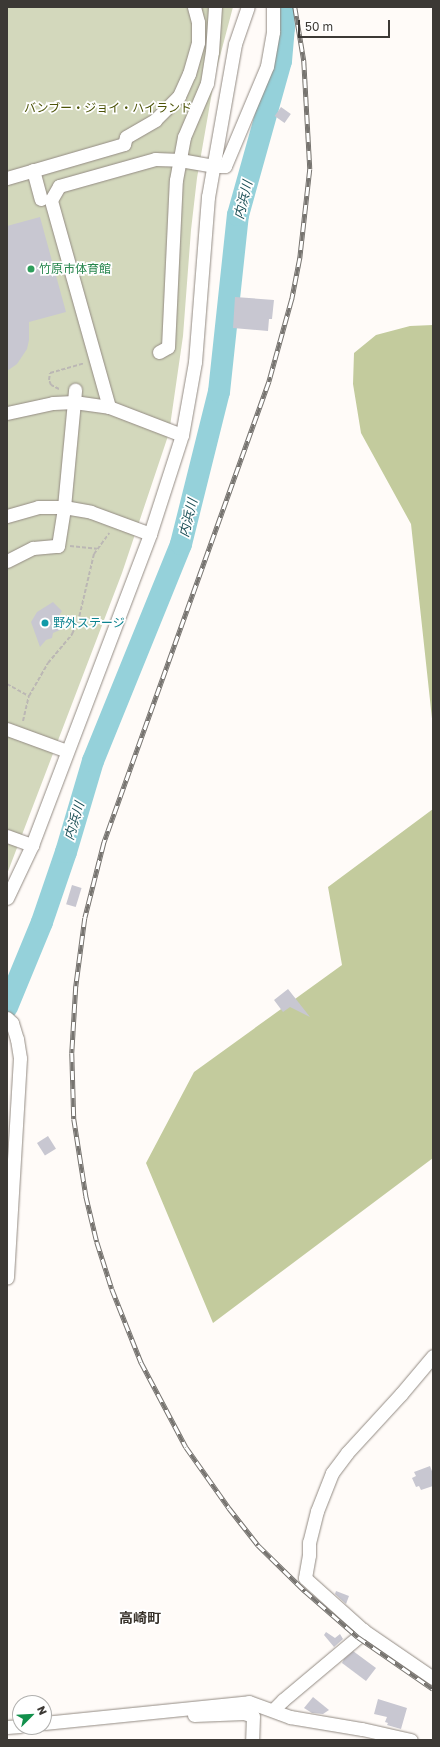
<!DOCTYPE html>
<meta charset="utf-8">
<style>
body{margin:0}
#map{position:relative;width:440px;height:1747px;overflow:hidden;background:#fffbf8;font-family:"Golos Text","Noto Sans JP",sans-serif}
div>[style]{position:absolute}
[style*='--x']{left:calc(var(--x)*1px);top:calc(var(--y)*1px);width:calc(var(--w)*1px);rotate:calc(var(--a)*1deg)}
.green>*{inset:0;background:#d3d8bc}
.forest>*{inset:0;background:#c3cb9d}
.river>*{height:22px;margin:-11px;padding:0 11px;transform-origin:11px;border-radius:11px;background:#95d1da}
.building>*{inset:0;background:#c8c7d1;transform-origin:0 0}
.path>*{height:2px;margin-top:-1px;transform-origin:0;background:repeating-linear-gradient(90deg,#bbb7b4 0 4px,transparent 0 6px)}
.roads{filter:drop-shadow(0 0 1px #938b83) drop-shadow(0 0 1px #938b83)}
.minor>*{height:13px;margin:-6.5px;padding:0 6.5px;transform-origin:6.5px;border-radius:6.5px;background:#fff}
.rail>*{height:4.5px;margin-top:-2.25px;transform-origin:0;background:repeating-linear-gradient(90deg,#fff 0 9px,#777470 0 18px);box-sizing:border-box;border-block:1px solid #777470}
.dots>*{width:11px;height:11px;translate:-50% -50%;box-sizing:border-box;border:2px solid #fff;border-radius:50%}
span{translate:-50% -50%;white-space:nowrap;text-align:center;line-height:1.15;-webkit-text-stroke:3.5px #fff;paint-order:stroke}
.park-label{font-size:12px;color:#4d5408}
.leisure-label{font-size:12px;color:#27864d}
.left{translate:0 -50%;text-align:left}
.culture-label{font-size:12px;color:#0d838f}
.water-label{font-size:13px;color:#1b4f56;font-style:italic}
.quarter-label{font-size:14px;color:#38322b;font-weight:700}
.frame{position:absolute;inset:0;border:8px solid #3c3935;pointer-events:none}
.north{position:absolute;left:12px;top:1695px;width:40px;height:40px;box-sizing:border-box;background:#fff;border:1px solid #b1b0ae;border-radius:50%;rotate:66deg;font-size:11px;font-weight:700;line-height:16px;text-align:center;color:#3c3935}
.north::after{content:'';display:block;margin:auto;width:14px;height:18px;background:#12904c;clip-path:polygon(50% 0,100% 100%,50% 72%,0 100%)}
.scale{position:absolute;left:298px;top:20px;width:92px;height:18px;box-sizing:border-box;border:2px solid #3c3935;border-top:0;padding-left:5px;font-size:12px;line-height:14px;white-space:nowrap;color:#3c3935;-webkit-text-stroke:3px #fff;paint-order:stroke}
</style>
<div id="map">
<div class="green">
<i style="clip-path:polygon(7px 7px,233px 7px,215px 75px,197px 178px,191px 230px,183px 336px,169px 433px,122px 573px,7px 874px)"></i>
</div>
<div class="forest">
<i style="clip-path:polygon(433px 325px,433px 728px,411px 524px,361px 433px,353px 384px,354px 353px,376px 335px,410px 326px)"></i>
<i style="clip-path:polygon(433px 809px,433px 1158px,213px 1323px,146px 1163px,194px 1072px,342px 965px,328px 887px)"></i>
</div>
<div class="river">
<i style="--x:7;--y:1007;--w:92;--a:-67.6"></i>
<i style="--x:42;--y:922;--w:74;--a:-71.1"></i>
<i style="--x:66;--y:852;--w:95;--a:-73.5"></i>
<i style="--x:93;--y:761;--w:234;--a:-67.9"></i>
<i style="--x:181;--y:544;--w:157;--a:-76"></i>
<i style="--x:219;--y:392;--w:178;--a:-83.9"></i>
<i style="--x:238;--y:215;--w:160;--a:-74.4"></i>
<i style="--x:281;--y:61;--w:33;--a:-85"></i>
<i style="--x:284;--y:28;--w:21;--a:-93"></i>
</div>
<div class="building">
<i style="left:281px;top:107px;width:12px;height:11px;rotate:35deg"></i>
<i style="clip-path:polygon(40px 217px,66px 312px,29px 322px,29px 340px,27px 349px,17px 364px,7px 371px,7px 226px)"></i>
<i style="clip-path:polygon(235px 297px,274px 300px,272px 319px,269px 319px,268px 331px,233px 328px)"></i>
<i style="clip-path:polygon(53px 602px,62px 611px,59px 616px,61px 620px,57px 625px,60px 630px,53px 633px,52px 638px,46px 640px,40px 647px,31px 622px,37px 612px)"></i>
<i style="left:72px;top:885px;width:10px;height:20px;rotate:17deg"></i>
<i style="clip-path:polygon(288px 989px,310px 1017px,290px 1007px,283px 1012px,274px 1000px)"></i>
<i style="left:48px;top:1136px;width:15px;height:13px;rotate:58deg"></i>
<i style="clip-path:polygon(430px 1466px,433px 1474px,433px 1486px,421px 1490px,419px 1486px,416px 1487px,412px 1478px,416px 1476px,414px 1472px)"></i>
<i style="clip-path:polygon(336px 1591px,349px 1596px,346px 1604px,335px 1594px)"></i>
<i style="clip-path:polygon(326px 1632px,335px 1638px,340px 1634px,343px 1639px,334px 1647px,324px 1635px)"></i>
<i style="clip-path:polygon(353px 1651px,376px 1668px,366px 1681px,342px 1663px,344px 1659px)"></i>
<i style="clip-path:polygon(313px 1697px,329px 1710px,323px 1714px,312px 1713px,304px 1708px)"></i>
<i style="clip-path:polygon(378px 1699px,407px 1708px,401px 1729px,387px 1725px,388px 1723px,385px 1722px,387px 1717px,374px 1714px)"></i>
</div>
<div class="path">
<i style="--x:59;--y:389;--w:9;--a:-153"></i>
<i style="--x:51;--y:385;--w:5;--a:-112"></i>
<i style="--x:49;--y:380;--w:7;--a:-82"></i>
<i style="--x:50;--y:373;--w:35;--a:-16"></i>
<i style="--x:70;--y:546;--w:27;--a:6"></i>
<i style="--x:7;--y:684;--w:25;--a:29"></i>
<i style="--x:23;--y:721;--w:26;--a:-77"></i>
<i style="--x:29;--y:696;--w:38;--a:-60"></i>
<i style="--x:48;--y:663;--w:38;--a:-50"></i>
<i style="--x:72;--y:634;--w:13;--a:-63"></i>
<i style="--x:78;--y:622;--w:70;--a:-76.8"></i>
<i style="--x:94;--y:554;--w:26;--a:-54"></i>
</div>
<div class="roads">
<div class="minor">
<i style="--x:33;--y:170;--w:30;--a:75"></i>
<i style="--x:7;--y:178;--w:122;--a:-16.2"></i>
<i style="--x:124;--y:144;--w:7;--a:-74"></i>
<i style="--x:126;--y:137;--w:34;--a:-30"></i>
<i style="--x:155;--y:120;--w:34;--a:-45"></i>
<i style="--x:179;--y:96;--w:24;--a:-66"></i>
<i style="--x:189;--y:74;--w:33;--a:-74"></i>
<i style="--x:198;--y:42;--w:20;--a:-90"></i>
<i style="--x:198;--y:22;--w:16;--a:-105"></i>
<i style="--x:159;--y:352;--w:10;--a:-29"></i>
<i style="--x:168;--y:347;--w:167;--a:-87.3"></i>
<i style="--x:176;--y:180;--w:44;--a:-79.5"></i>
<i style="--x:184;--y:137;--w:59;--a:-66.9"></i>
<i style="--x:207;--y:83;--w:31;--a:-81"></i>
<i style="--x:212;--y:52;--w:45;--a:-86.2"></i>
<i style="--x:109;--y:407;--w:215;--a:-105.7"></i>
<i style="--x:51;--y:200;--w:16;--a:-60"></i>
<i style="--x:59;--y:186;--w:100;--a:-15.7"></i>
<i style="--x:155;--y:159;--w:25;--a:2"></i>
<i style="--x:180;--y:160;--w:34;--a:10"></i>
<i style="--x:213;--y:166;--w:12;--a:0"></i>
<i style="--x:225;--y:166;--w:108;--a:-67.2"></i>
<i style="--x:267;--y:66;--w:35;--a:-80"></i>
<i style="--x:273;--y:32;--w:25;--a:-90"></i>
<i style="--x:7;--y:413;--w:47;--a:-12.3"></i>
<i style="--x:53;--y:403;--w:21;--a:-3"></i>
<i style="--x:74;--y:402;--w:35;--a:8"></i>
<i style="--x:109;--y:407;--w:78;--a:21"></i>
<i style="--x:7;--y:516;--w:32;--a:-16"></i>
<i style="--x:38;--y:507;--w:26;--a:0"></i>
<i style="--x:64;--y:507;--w:27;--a:10"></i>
<i style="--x:91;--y:512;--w:63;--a:20.4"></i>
<i style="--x:7;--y:561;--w:29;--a:-27"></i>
<i style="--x:33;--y:548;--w:25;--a:-5"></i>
<i style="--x:58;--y:546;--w:39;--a:-81"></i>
<i style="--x:64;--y:507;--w:118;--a:-84.6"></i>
<i style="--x:7;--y:729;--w:64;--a:20.1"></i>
<i style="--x:7;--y:836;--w:27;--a:20"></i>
<i style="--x:7;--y:898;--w:59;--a:-64.7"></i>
<i style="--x:32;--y:845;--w:333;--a:-69.2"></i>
<i style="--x:150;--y:534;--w:104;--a:-72.1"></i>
<i style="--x:182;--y:435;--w:74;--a:-79.9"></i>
<i style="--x:195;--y:362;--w:166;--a:-85.5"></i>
<i style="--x:208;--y:197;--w:155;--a:-80"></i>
<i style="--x:235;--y:44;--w:39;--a:-71"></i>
<i style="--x:7;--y:1018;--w:7;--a:45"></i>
<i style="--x:12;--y:1023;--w:17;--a:73"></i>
<i style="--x:17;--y:1039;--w:19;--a:81"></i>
<i style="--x:20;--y:1058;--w:220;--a:93.4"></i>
<i style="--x:433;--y:1356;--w:50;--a:130.1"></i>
<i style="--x:401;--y:1394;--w:80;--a:132.5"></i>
<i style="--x:347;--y:1453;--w:25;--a:127"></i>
<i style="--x:332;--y:1473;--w:41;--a:111.5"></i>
<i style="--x:317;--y:1511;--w:32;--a:104"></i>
<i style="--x:309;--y:1542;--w:13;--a:90"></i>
<i style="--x:309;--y:1555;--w:23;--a:100"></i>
<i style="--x:305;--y:1578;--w:78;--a:41.9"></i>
<i style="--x:363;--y:1630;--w:85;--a:34.4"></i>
<i style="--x:273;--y:1710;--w:14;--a:-45"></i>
<i style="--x:283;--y:1700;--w:98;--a:-40"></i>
<i style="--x:358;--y:1637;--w:9;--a:-54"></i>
<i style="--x:194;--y:1715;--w:50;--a:-2.3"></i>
<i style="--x:244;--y:1713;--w:9;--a:18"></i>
<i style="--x:253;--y:1716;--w:24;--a:92"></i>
<i style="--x:44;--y:1723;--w:206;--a:-5.8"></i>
<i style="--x:249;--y:1702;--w:44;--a:20.1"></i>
<i style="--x:290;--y:1717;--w:73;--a:9.5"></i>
<i style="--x:362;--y:1729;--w:50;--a:12.7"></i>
<i style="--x:7;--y:1727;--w:13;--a:-4"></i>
</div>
</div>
<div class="rail">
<i style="--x:295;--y:7;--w:55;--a:80.5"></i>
<i style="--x:304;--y:61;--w:108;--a:86.8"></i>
<i style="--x:310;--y:169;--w:90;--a:96.4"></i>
<i style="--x:300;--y:258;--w:42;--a:101"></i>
<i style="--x:292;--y:299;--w:86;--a:105.5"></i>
<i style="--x:269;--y:382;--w:490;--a:109.7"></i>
<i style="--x:104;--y:843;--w:77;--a:104.2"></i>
<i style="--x:85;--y:918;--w:69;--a:97.5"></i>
<i style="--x:76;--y:986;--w:67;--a:93.4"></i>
<i style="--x:72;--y:1053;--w:66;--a:88.3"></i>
<i style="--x:74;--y:1119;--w:78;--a:81.1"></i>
<i style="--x:86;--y:1196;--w:47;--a:76.6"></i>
<i style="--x:97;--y:1242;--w:49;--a:72.3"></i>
<i style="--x:112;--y:1289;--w:79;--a:68.3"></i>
<i style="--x:141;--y:1362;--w:96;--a:62.1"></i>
<i style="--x:186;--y:1447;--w:75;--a:54.8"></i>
<i style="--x:229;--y:1508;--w:47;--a:51.9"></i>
<i style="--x:258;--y:1545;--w:66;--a:44.4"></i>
<i style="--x:305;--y:1591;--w:70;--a:41"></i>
<i style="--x:358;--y:1637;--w:91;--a:34.7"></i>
</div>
<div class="dots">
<i style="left:31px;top:269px;background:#2e9e5b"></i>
<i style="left:45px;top:623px;background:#0f9aa8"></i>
</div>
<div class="park-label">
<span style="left:108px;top:108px">バンブー・ジョイ・ハイランド</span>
</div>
<div class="leisure-label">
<span class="left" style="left:39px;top:269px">竹原市体育館</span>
</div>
<div class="culture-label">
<span class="left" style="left:53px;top:623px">野外ステージ</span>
</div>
<div class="water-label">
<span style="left:243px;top:200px;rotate:-76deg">内浜川</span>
<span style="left:188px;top:518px;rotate:-76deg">内浜川</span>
<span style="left:74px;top:821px;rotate:-73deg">内浜川</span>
</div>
<div class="quarter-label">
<span style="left:140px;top:1618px">高崎町</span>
</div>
<div class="frame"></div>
<div class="north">N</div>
<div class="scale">50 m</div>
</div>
